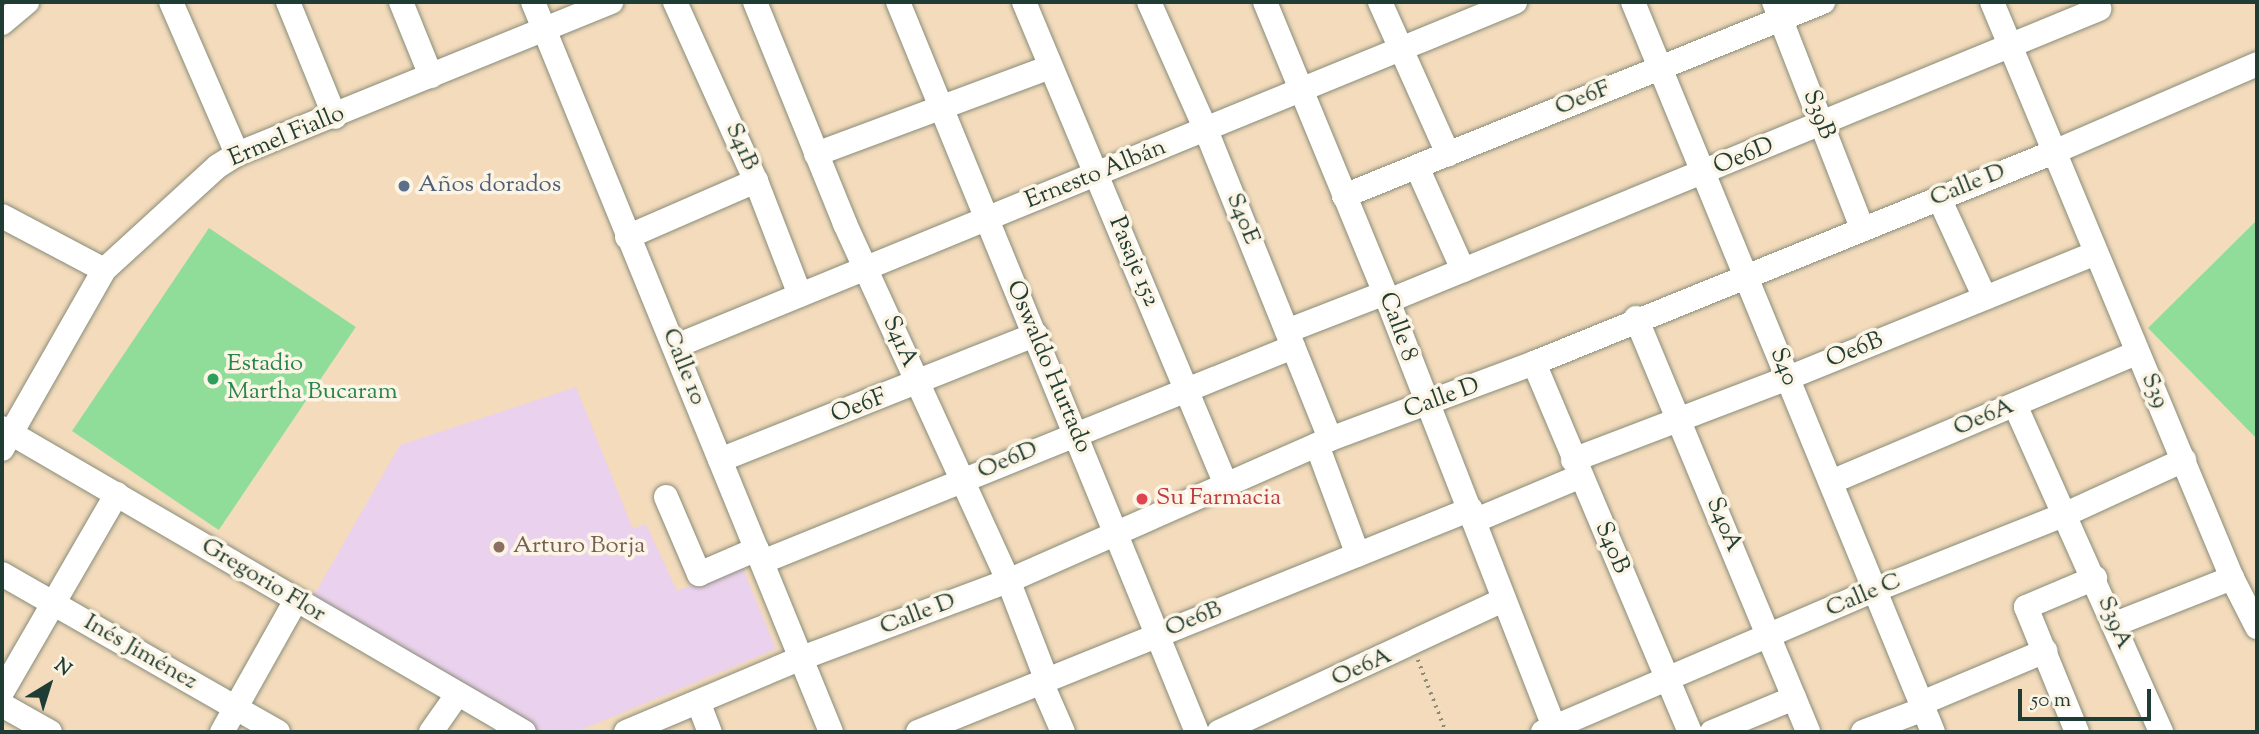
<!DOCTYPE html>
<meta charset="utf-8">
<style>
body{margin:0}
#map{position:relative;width:2259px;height:734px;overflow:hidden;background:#f3dbbc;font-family:"Sorts Mill Goudy",serif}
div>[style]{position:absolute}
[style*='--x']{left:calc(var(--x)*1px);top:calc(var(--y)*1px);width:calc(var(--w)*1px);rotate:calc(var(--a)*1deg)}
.built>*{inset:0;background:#ead1ed}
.green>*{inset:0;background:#90dd9a;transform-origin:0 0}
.path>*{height:3.5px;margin-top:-1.75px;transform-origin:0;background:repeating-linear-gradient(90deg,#898c78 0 2px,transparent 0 7px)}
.roads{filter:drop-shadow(0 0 2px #898c78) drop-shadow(0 0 2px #898c78)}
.minor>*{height:24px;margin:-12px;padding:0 12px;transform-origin:12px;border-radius:12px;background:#fff}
.dots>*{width:19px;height:19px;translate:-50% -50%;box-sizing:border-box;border:4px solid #fcf5e5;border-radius:50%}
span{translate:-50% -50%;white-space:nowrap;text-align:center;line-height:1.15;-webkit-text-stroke:7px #fcf5e5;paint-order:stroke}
.street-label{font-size:24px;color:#1f3d34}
.service-label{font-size:24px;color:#4e5e75}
.left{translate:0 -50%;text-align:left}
.leisure-label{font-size:24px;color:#27864d}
.health-label{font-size:24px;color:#be3a42}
.education-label{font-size:24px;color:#785e54}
.frame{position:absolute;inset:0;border:4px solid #1f3d34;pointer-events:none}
.north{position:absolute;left:14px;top:650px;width:70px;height:70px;-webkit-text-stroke:5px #fcf5e5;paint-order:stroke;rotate:38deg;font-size:19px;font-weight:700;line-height:28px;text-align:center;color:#1f3d34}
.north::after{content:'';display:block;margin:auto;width:24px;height:32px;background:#1f3d34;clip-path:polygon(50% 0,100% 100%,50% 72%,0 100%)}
.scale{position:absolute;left:2018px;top:689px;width:133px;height:32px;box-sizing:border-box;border:4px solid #1f3d34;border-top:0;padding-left:9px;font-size:21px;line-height:24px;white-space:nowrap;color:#1f3d34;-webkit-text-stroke:5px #fcf5e5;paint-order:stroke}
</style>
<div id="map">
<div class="built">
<i style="clip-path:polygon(576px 387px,633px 529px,646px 524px,677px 591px,741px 564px,776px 649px,583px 729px,541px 732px,313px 597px,400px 445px)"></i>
</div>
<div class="green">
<i style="clip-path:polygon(2257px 220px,2257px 439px,2148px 328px)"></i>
<i style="left:209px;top:228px;width:177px;height:245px;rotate:34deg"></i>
</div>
<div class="path">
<i style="--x:1418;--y:660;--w:77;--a:68.7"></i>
</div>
<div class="roads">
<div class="minor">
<i style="--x:171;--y:2;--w:166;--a:66.5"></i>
<i style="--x:288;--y:2;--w:124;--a:67.8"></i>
<i style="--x:401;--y:2;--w:80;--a:67.9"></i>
<i style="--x:533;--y:2;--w:788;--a:67.79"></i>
<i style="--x:675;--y:2;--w:196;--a:65.7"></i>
<i style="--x:756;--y:181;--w:122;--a:68.9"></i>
<i style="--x:755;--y:2;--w:240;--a:67.9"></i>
<i style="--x:845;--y:224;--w:397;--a:65.4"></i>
<i style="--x:1010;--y:585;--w:103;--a:68.9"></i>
<i style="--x:898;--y:2;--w:789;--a:67.73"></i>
<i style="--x:1024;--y:2;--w:524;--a:67.3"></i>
<i style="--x:1149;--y:2;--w:140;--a:66"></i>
<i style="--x:1206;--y:130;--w:333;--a:68.1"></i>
<i style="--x:1265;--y:2;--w:323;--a:67.6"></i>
<i style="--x:1388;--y:301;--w:463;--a:68.7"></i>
<i style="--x:1380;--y:2;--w:167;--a:65.9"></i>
<i style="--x:1633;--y:2;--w:789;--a:67.66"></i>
<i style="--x:1774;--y:2;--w:243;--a:68.7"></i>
<i style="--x:1992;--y:2;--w:624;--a:67.38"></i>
<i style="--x:2232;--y:578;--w:55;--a:63"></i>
<i style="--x:2;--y:23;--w:33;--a:-40"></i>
<i style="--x:816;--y:154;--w:250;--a:-20.4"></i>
<i style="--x:1417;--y:167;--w:113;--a:65.9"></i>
<i style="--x:1344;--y:196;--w:517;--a:-22.05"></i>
<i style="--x:1939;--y:198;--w:110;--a:65.3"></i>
<i style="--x:2;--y:216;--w:115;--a:27.9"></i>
<i style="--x:627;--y:237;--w:141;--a:-23.5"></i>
<i style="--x:1388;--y:301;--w:769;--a:-22.33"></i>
<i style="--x:1636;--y:318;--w:448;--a:67.4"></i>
<i style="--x:1287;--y:331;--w:105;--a:-21.2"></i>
<i style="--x:676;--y:346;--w:907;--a:-22.29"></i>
<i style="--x:1534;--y:363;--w:401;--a:67.1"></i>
<i style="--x:2015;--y:405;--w:358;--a:65.9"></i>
<i style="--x:2;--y:428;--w:604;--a:30.22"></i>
<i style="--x:1317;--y:445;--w:117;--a:69.6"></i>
<i style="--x:2;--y:449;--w:206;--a:-60.3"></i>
<i style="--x:104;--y:270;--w:154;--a:-42.4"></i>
<i style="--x:218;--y:166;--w:22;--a:-32"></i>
<i style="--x:237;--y:154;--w:404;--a:-22.1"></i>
<i style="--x:720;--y:460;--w:340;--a:-21.7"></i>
<i style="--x:1573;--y:460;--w:230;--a:-20.9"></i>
<i style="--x:1788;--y:378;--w:332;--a:-22.1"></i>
<i style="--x:1831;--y:482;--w:332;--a:-22.9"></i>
<i style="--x:666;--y:497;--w:84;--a:66.8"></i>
<i style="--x:699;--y:574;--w:63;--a:-23.3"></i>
<i style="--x:1474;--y:521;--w:116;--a:-22.8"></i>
<i style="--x:762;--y:562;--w:573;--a:-22.04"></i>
<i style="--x:2;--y:574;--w:318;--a:29.8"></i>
<i style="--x:2115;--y:624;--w:126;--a:-21.5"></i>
<i style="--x:1042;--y:684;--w:52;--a:66.4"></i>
<i style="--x:2;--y:692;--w:229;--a:-59.9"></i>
<i style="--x:1922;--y:703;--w:134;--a:-22.9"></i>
<i style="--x:699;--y:704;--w:30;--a:69"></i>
<i style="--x:2;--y:705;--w:55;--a:29.4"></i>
<i style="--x:222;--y:732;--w:151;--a:-60.7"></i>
<i style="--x:431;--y:732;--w:45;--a:-54.9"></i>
<i style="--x:626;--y:732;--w:188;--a:-22.9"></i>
<i style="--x:799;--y:659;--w:223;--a:-20.5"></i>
<i style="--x:1008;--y:581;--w:352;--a:-23.8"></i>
<i style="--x:1330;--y:439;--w:218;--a:-20.4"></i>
<i style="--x:1534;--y:363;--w:561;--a:-22.09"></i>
<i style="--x:2054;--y:152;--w:221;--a:-23.4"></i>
<i style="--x:918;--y:732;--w:596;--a:-21.96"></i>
<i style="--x:1219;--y:732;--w:313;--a:-24.9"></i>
<i style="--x:1543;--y:732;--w:361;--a:-23.2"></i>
<i style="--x:1875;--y:590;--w:206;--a:-21.7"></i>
<i style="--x:2066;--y:514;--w:130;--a:-24.6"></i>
<i style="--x:1712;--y:732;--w:89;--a:-22.5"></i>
<i style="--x:1863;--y:732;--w:65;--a:-20.7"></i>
<i style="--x:2077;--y:732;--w:135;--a:-112.2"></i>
<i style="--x:2026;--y:607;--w:75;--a:-22.8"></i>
</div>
</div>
<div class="dots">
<i style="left:404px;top:186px;background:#5c6f8a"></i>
<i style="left:213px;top:379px;background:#2e9e5b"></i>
<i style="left:1142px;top:499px;background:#e0444e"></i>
<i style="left:499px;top:547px;background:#8d6e63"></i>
</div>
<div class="street-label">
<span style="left:1583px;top:99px;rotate:-22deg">Oe6F</span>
<span style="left:1818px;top:115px;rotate:69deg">S39B</span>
<span style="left:287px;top:137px;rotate:-23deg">Ermel Fiallo</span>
<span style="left:741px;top:147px;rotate:66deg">S41B</span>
<span style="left:1744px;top:157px;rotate:-22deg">Oe6D</span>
<span style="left:1096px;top:175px;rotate:-22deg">Ernesto Albán</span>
<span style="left:1968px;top:186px;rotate:-22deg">Calle D</span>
<span style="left:1242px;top:219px;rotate:68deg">S40E</span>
<span style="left:1133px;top:262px;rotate:67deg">Pasaje 152</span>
<span style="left:1397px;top:327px;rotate:70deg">Calle 8</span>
<span style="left:899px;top:342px;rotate:66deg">S41A</span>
<span style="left:1855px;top:351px;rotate:-22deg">Oe6B</span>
<span style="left:683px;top:367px;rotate:68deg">Calle 10</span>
<span style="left:1048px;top:367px;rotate:67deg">Oswaldo Hurtado</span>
<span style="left:1783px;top:367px;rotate:68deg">S40</span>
<span style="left:2154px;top:391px;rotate:66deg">S39</span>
<span style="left:1442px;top:399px;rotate:-20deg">Calle D</span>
<span style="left:859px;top:407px;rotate:-21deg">Oe6F</span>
<span style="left:1984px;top:418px;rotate:-23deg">Oe6A</span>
<span style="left:1008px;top:461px;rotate:-23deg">Oe6D</span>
<span style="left:1723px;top:525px;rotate:67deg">S40A</span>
<span style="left:1611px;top:548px;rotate:67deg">S40B</span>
<span style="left:263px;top:581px;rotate:31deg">Gregorio Flor</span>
<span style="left:1864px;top:596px;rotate:-23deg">Calle C</span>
<span style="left:918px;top:615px;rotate:-21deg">Calle D</span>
<span style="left:1194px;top:620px;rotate:-22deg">Oe6B</span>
<span style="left:2114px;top:623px;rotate:67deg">S39A</span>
<span style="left:140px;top:653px;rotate:30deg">Inés Jiménez</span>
<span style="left:1362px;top:668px;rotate:-24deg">Oe6A</span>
</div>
<div class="service-label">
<span class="left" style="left:418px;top:186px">Años dorados</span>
</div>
<div class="leisure-label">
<span class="left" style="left:227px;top:379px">Estadio<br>Martha Bucaram</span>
</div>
<div class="health-label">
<span class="left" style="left:1156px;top:499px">Su Farmacia</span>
</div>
<div class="education-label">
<span class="left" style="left:513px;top:547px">Arturo Borja</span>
</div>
<div class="frame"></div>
<div class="north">N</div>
<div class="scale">50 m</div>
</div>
